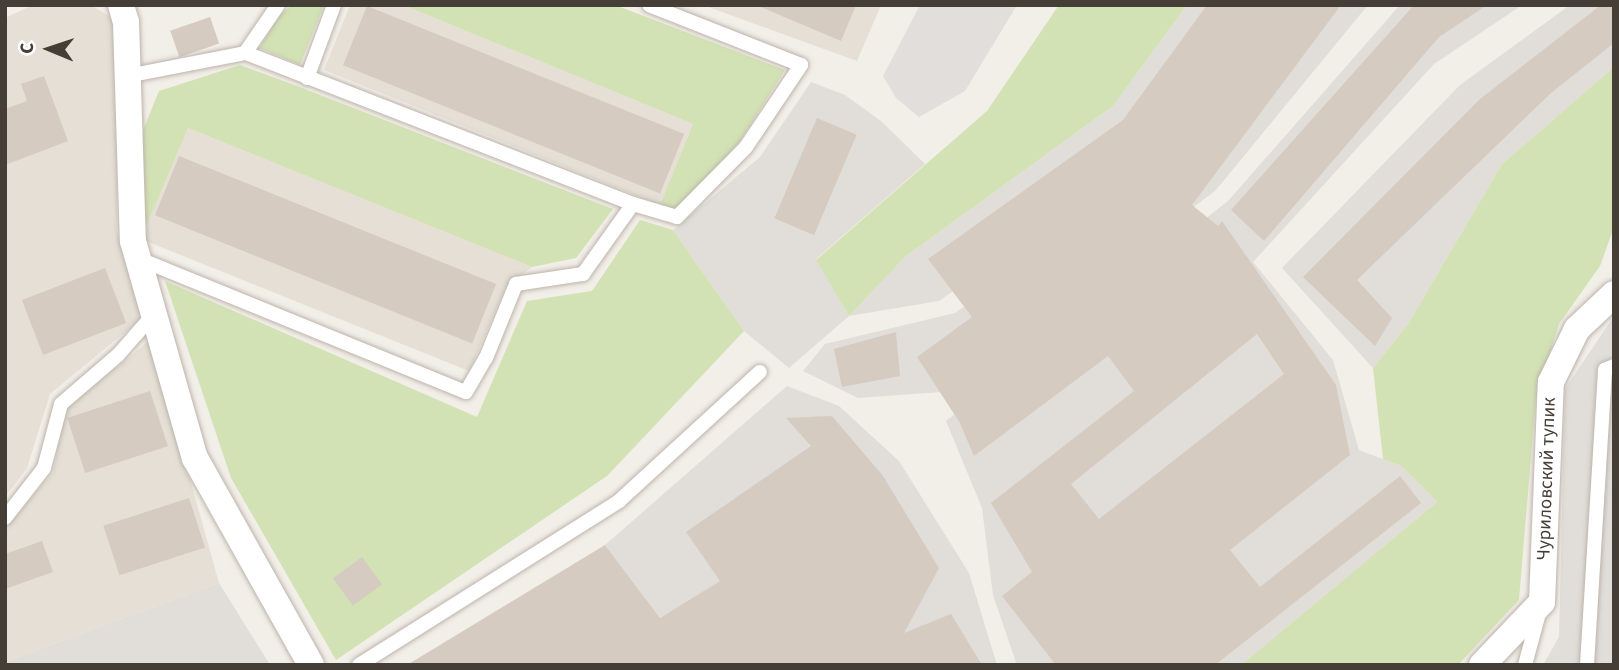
<!DOCTYPE html>
<meta charset="utf-8">
<style>
body{margin:0}
#map{position:relative;width:1619px;height:670px;overflow:hidden;background:#f2eee8;font-family:"Source Sans 3",sans-serif}
div>[style]{position:absolute}
[style*='--x']{left:calc(var(--x)*1px);top:calc(var(--y)*1px);width:calc(var(--w)*1px);rotate:calc(var(--a)*1deg)}
.residential>*{inset:0;background:#e5dfd6}
.industrial>*{inset:0;background:#e1ddd9}
.green>*{inset:0;background:#d3e2b4}
.parking>*{inset:0;background:#e1dedc}
.building>*{inset:0;background:#d5cbc1;transform-origin:0 0}
.roads{filter:drop-shadow(0 0 2px #bcb4ab) drop-shadow(0 0 2px #bcb4ab)}
.service>*{height:14px;margin:-7px;padding:0 7px;transform-origin:7px;border-radius:7px;background:#fff}
.minor>*{height:26px;margin:-13px;padding:0 13px;transform-origin:13px;border-radius:13px;background:#fff}
span{translate:-50% -50%;white-space:nowrap;text-align:center;line-height:1.15;-webkit-text-stroke:5px #fff;paint-order:stroke}
.street-label{font-size:19px;color:#453e37}
.frame{position:absolute;inset:0;border:7px solid #453e37;pointer-events:none}
.north{position:absolute;left:14px;top:14px;width:70px;height:70px;-webkit-text-stroke:5px #fff;paint-order:stroke;rotate:272deg;font-size:19px;font-weight:700;line-height:28px;text-align:center;color:#453e37}
.north::after{content:'';display:block;margin:auto;width:24px;height:32px;background:#453e37;clip-path:polygon(50% 0,100% 100%,50% 72%,0 100%)}
</style>
<div id="map">
<div class="residential">
<i style="clip-path:polygon(33px 5px,91px 5px,117px 21px,117px 231px,142px 318px,50px 394px,27px 468px,5px 497px,5px 18px)"></i>
<i style="clip-path:polygon(350px 5px,403px 5px,693px 124px,660px 205px,324px 70px)"></i>
<i style="clip-path:polygon(703px 5px,881px 5px,857px 61px)"></i>
<i style="clip-path:polygon(188px 128px,532px 267px,506px 287px,469px 371px,141px 239px)"></i>
<i style="clip-path:polygon(151px 339px,219px 583px,5px 662px,5px 528px,53px 472px,66px 409px)"></i>
</div>
<div class="industrial">
<i style="clip-path:polygon(1187px 5px,1260px 5px,1147px 156px,939px 301px,849px 316px,789px 368px,744px 331px,673px 230px,760px 157px,811px 82px,845px 95px,881px 121px,925px 164px,816px 259px,849px 316px,906px 256px,1113px 106px)"></i>
<i style="clip-path:polygon(1290px 5px,1368px 5px,1216px 190px,954px 391px,858px 398px,803px 371px,825px 344px,955px 313px,1158px 169px)"></i>
<i style="clip-path:polygon(1400px 5px,1522px 5px,1434px 64px,1253px 262px,1333px 360px,1359px 450px,1401px 466px,1437px 502px,1241px 665px,1017px 665px,993px 595px,982px 508px,946px 421px,1228px 201px)"></i>
<i style="clip-path:polygon(1570px 5px,1614px 5px,1614px 67px,1502px 164px,1408px 324px,1373px 368px,1282px 268px,1460px 85px)"></i>
<i style="clip-path:polygon(1614px 316px,1614px 665px,1543px 665px,1559px 637px,1565px 389px)"></i>
<i style="clip-path:polygon(787px 386px,839px 406px,899px 461px,969px 573px,997px 665px,816px 665px,822px 519px,660px 618px,605px 545px)"></i>
<i style="clip-path:polygon(219px 583px,270px 665px,5px 665px,5px 662px)"></i>
</div>
<div class="green">
<i style="clip-path:polygon(292px 5px,324px 5px,300px 65px,260px 48px,278px 16px)"></i>
<i style="clip-path:polygon(403px 5px,615px 5px,785px 70px,738px 144px,676px 209px,660px 205px,693px 124px)"></i>
<i style="clip-path:polygon(1059px 5px,1187px 5px,1113px 106px,906px 256px,849px 316px,816px 260px,987px 111px)"></i>
<i style="clip-path:polygon(240px 65px,297px 86px,613px 209px,576px 258px,532px 267px,188px 128px,141px 239px,141px 135px,159px 91px)"></i>
<i style="clip-path:polygon(1614px 67px,1614px 227px,1600px 266px,1559px 324px,1536px 397px,1519px 600px,1458px 665px,1241px 665px,1437px 502px,1401px 466px,1383px 459px,1373px 368px,1408px 324px,1502px 164px)"></i>
<i style="clip-path:polygon(640px 220px,673px 230px,744px 331px,607px 476px,336px 660px,231px 478px,165px 281px,477px 417px,527px 301px,592px 291px)"></i>
</div>
<div class="parking">
<i style="clip-path:polygon(920px 5px,1017px 5px,965px 91px,919px 117px,896px 98px,883px 76px)"></i>
</div>
<div class="building">
<i style="clip-path:polygon(756px 5px,856px 5px,841px 41px)"></i>
<i style="clip-path:polygon(evenodd,1207px 5px,1341px 5px,1192px 205px,1218px 226px,1222px 221px,1336px 385px,1350px 455px,1230px 550px,1260px 587px,1400px 476px,1421px 503px,1215px 665px,1056px 665px,1002px 596px,1032px 572px,991px 503px,1134px 391px,1108px 356px,974px 456px,960px 423px,917px 357px,972px 317px,928px 259px,1123px 120px,1207px 5px,1257px 334px,1284px 374px,1099px 519px,1071px 484px,1257px 334px)"></i>
<i style="clip-path:polygon(1414px 5px,1487px 5px,1439px 37px,1264px 241px,1231px 210px)"></i>
<i style="clip-path:polygon(1601px 5px,1614px 5px,1614px 43px,1551px 93px,1357px 280px,1392px 318px,1375px 346px,1303px 277px,1480px 99px)"></i>
<i style="left:367px;top:6px;width:342px;height:64px;rotate:22deg"></i>
<i style="left:210px;top:17px;width:28px;height:42px;rotate:71deg"></i>
<i style="clip-path:polygon(44px 76px,68px 141px,5px 165px,5px 109px,27px 101px,21px 84px)"></i>
<i style="left:817px;top:118px;width:43px;height:109px;rotate:23deg"></i>
<i style="left:179px;top:156px;width:342px;height:64px;rotate:22deg"></i>
<i style="left:105px;top:268px;width:59px;height:89px;rotate:69deg"></i>
<i style="clip-path:polygon(896px 332px,900px 376px,842px 387px,834px 349px)"></i>
<i style="left:150px;top:391px;width:58px;height:87px;rotate:72deg"></i>
<i style="clip-path:polygon(832px 416px,883px 476px,939px 568px,904px 633px,951px 614px,982px 665px,407px 665px,605px 545px,660px 618px,720px 581px,686px 532px,811px 446px,786px 418px)"></i>
<i style="left:189px;top:498px;width:52px;height:90px;rotate:72deg"></i>
<i style="clip-path:polygon(42px 541px,53px 572px,5px 589px,5px 554px)"></i>
<i style="left:362px;top:557px;width:34px;height:36px;rotate:54deg"></i>
</div>
<div class="roads">
<div class="service">
<i style="--x:127;--y:76;--w:120;--a:-11"></i>
<i style="--x:245;--y:53;--w:58;--a:-55.5"></i>
<i style="--x:307;--y:78;--w:78;--a:-69.7"></i>
<i style="--x:633;--y:204;--w:46;--a:16.5"></i>
<i style="--x:677;--y:217;--w:98;--a:-45.4"></i>
<i style="--x:746;--y:147;--w:99;--a:-56.1"></i>
<i style="--x:801;--y:65;--w:163;--a:-158.5"></i>
<i style="--x:137;--y:258;--w:355;--a:22.2"></i>
<i style="--x:466;--y:392;--w:39;--a:-60"></i>
<i style="--x:486;--y:358;--w:80;--a:-67.9"></i>
<i style="--x:516;--y:284;--w:68;--a:-8.5"></i>
<i style="--x:583;--y:274;--w:86;--a:-54.5"></i>
<i style="--x:633;--y:204;--w:416;--a:-158.7"></i>
<i style="--x:5;--y:518;--w:63;--a:-52"></i>
<i style="--x:44;--y:468;--w:66;--a:-75.1"></i>
<i style="--x:61;--y:404;--w:75;--a:-40.7"></i>
<i style="--x:118;--y:355;--w:55;--a:-48.7"></i>
<i style="--x:359;--y:665;--w:307;--a:-32.2"></i>
<i style="--x:619;--y:501;--w:191;--a:-42.5"></i>
<i style="--x:1525;--y:665;--w:54;--a:-74.9"></i>
<i style="--x:1587;--y:665;--w:296;--a:-86.5"></i>
<i style="--x:1605;--y:370;--w:10;--a:-24"></i>
</div>
<div class="minor">
<i style="--x:121;--y:5;--w:18;--a:74"></i>
<i style="--x:126;--y:22;--w:219;--a:88.2"></i>
<i style="--x:133;--y:241;--w:226;--a:74.1"></i>
<i style="--x:195;--y:458;--w:237;--a:60.7"></i>
<i style="--x:1482;--y:665;--w:87;--a:-46.4"></i>
<i style="--x:1542;--y:602;--w:220;--a:-87.7"></i>
<i style="--x:1551;--y:382;--w:59;--a:-63.9"></i>
<i style="--x:1577;--y:329;--w:51;--a:-43.4"></i>
</div>
</div>
<div class="street-label">
<span style="left:1547px;top:479px;rotate:-88deg">Чуриловский тупик</span>
</div>
<div class="frame"></div>
<div class="north">С</div>
</div>
